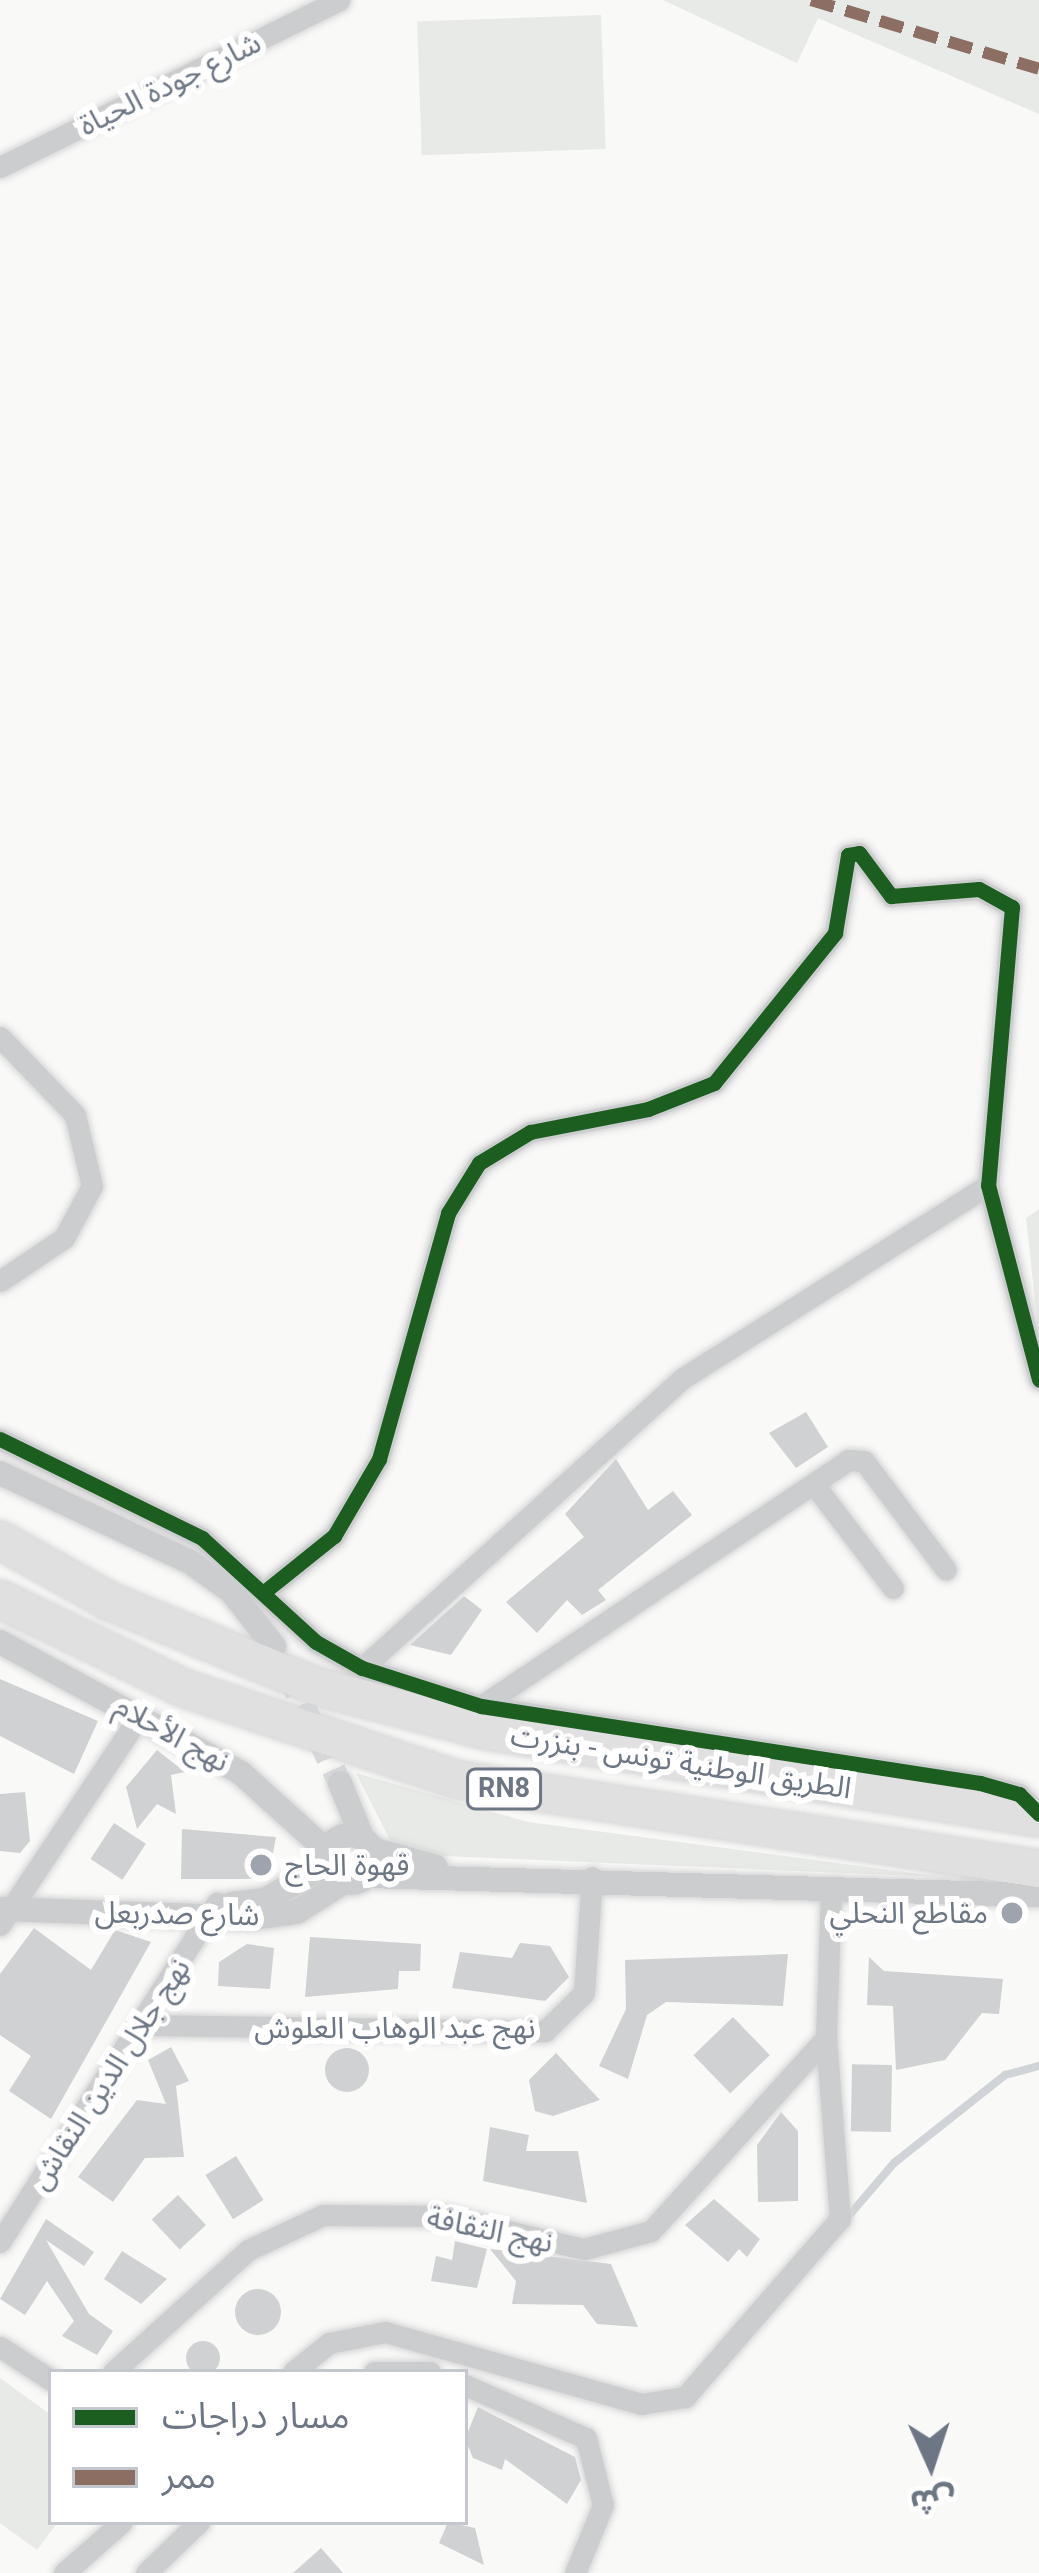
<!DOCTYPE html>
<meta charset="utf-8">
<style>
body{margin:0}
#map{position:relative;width:1039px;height:2573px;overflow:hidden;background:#f9f9f8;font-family:Roboto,"Noto Sans Arabic",sans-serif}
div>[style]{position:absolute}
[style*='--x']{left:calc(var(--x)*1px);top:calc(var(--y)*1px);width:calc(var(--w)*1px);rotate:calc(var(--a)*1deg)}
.green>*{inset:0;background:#e7eae6;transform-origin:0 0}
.stream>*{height:8px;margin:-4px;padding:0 4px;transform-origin:4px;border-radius:4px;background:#d0d4d8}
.building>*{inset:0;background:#d0d1d2;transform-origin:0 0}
.round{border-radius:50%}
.tertiary-tunnel>*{height:24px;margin-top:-12px;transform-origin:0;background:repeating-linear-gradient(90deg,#d6d8db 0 24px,transparent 0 36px)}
.roads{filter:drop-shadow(0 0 3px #d5d5d6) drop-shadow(0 0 3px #d5d5d6)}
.minor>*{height:21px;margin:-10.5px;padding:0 10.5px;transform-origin:10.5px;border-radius:10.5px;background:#cccdce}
.tertiary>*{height:24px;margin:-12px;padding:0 12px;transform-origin:12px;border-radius:12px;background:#cccdce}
.tertiary>.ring{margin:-12px;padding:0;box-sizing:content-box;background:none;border:24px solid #cccdce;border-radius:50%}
.motorway>*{height:36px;margin:-18px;padding:0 18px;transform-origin:18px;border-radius:18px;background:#e0e0e1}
.quiet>*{height:12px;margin-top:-6px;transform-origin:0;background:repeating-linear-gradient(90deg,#8d6e63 0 24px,transparent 0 36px)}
.cycleway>*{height:15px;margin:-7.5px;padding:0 7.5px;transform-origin:7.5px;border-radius:7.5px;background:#1b5e20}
.dots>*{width:33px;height:33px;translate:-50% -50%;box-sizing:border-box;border:6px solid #fff;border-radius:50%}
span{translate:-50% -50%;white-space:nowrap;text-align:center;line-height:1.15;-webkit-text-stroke:12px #fff;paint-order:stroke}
.shield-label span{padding:3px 9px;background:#fff;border:3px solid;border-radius:9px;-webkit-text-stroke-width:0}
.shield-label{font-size:27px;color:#6c7685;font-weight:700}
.street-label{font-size:30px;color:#6c7685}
.poi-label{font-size:30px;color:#6c7685}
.left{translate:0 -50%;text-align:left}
.right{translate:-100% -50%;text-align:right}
.legend{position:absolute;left:48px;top:2369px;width:420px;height:156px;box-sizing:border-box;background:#fff;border:3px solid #c4c8ce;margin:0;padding:15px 21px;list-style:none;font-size:36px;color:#6c7685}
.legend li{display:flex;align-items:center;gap:24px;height:60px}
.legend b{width:60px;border:3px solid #c4c8ce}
.north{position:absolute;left:871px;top:2405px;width:120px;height:120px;-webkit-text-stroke:9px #fff;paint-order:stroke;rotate:177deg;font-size:33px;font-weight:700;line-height:48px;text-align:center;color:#6c7685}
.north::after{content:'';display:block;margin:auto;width:42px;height:54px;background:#6c7685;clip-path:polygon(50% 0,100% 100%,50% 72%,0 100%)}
</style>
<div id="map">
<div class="green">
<i style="clip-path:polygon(663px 0,1039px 0,1039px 114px,818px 18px,797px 63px)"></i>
<i style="left:601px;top:15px;width:134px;height:184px;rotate:88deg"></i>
<i style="clip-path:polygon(1039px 1209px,1039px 1336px,1026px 1218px)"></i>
<i style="clip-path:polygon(356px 1773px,528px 1822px,942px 1877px,419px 1855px,390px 1840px)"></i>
<i style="clip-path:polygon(0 2378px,51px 2415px,58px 2522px,37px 2550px,0 2523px)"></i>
</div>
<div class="stream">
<i style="--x:846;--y:2219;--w:74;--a:-49.4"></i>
<i style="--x:894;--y:2163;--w:142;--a:-38.4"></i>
<i style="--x:1005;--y:2075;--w:35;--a:-15"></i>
</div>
<div class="building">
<i style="clip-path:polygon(806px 1412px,828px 1447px,796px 1468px,769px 1433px)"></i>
<i style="clip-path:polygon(616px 1459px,648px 1510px,673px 1491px,692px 1515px,598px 1590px,606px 1600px,582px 1615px,567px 1600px,537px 1633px,506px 1602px,584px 1537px,565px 1514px)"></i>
<i style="clip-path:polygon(464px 1596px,482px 1610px,451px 1655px,410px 1645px)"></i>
<i style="clip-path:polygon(0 1679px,98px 1721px,74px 1774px,0 1736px)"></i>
<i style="clip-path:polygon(157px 1750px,185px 1772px,171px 1775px,176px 1814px,157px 1804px,137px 1829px,126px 1787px)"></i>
<i style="clip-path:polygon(25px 1792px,30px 1841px,20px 1853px,0 1851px,0 1794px)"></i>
<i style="left:114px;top:1823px;width:38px;height:43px;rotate:33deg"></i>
<i style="clip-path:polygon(182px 1829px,276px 1837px,268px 1879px,181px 1879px)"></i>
<i style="clip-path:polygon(34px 1928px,91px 1970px,115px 1930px,151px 1942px,51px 2119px,9px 2091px,31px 2056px,0 2035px,0 1974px)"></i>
<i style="clip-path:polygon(310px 1937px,421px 1944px,420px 1971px,399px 1971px,398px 1989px,305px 1997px)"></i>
<i style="clip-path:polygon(520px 1943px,550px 1946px,569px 1977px,545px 2001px,452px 1988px,460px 1952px,512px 1958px)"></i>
<i style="clip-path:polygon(247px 1944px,274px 1948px,270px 1989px,218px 1986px,219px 1962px)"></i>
<i style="clip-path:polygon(788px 1954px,783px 2006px,666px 2002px,647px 2015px,628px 2079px,599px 2066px,626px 2009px,625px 1960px)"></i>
<i style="clip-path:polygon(869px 1957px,884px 1971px,1003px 1979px,999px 2014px,982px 2013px,945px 2060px,896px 2070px,893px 2006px,867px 2005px)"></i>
<i style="left:733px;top:2017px;width:53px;height:55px;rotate:46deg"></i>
<i style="clip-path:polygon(171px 2047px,189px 2081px,176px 2086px,184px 2157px,145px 2158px,113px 2202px,78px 2177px,137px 2100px,166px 2104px,148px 2060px)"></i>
<i class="round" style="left:325px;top:2048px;width:44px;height:44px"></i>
<i style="clip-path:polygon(556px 2053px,600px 2100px,553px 2116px,535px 2111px,529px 2080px)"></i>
<i style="left:892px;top:2065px;width:67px;height:40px;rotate:91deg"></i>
<i style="clip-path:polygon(781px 2112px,798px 2131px,798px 2201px,758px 2202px,757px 2145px)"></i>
<i style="clip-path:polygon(490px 2127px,529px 2135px,526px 2151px,578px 2151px,587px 2203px,483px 2181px)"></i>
<i style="left:236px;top:2156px;width:52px;height:36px;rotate:58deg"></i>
<i style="left:178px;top:2195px;width:41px;height:36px;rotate:47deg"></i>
<i style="clip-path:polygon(714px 2199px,760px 2239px,747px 2257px,739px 2249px,728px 2262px,685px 2225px)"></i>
<i style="clip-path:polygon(46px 2219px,94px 2252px,84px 2266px,46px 2240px,89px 2314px,113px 2331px,97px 2355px,62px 2336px,74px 2321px,47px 2281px,25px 2315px,0 2299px)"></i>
<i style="clip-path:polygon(455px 2241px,487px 2249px,477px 2288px,431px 2281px,436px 2256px,452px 2260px)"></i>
<i style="clip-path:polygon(490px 2249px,611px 2264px,638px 2327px,597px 2324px,583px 2305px,512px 2304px,516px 2281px)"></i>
<i style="clip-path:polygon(122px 2251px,167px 2279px,141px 2304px,104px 2279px)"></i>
<i class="round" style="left:235px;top:2289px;width:46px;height:46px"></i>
<i class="round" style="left:186px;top:2341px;width:34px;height:34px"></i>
<i style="clip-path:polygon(478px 2407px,575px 2457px,581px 2480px,567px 2504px,505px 2459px,502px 2470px,473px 2458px,465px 2439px)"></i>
<i style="clip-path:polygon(448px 2522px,475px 2528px,484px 2565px,439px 2543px)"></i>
<i style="clip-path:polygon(321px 2548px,343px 2573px,293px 2573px)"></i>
</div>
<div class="tertiary-tunnel">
<i style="--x:287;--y:1672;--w:123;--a:64.5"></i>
</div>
<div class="roads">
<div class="minor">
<i style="--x:0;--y:167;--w:378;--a:-26.2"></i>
<i style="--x:0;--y:1037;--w:108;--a:46.1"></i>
<i style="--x:75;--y:1115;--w:73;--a:76.5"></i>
<i style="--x:92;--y:1186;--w:59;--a:118.3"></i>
<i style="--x:64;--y:1238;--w:77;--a:146.1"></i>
<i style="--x:0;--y:1439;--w:225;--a:26.1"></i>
<i style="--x:202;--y:1538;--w:154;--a:42.4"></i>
<i style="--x:316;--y:1642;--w:53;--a:29.5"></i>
<i style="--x:362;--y:1668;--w:125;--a:17.7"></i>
<i style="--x:481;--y:1706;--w:505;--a:8.77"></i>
<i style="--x:980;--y:1783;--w:41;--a:15.8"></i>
<i style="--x:1019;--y:1794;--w:28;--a:45"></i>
<i style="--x:816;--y:1487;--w:127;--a:52.7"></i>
<i style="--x:264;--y:1592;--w:90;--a:-38.7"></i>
<i style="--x:334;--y:1536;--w:89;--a:-59.7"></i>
<i style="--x:379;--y:1459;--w:255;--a:-74.3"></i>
<i style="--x:448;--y:1213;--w:59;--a:-58.2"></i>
<i style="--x:479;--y:1163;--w:60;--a:-31.3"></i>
<i style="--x:530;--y:1132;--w:120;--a:-11"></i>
<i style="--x:648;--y:1109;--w:71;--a:-21.5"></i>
<i style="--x:714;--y:1083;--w:193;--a:-51.1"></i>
<i style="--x:835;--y:933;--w:79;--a:-80.5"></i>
<i style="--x:848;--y:855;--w:11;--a:-10"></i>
<i style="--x:859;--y:853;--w:54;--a:53.3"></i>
<i style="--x:891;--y:896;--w:88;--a:-4.5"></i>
<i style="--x:979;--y:889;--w:38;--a:29"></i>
<i style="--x:1012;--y:907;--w:279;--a:94.9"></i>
<i style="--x:988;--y:1185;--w:201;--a:75.3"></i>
<i style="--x:362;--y:1668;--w:433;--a:-42.1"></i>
<i style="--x:683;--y:1378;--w:361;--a:-32.3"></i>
<i style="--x:481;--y:1706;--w:442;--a:-33.8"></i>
<i style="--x:848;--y:1460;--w:16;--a:4"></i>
<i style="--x:864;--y:1461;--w:136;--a:53"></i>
<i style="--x:0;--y:1925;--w:252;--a:-56.3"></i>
<i style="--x:145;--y:2025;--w:400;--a:0.9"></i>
<i style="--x:545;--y:2031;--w:54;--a:-44.3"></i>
<i style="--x:584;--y:1993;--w:116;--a:-86.1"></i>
<i style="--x:0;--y:2242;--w:403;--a:-57.4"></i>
<i style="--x:0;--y:2347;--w:61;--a:32.9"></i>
<i style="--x:113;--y:2372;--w:182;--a:-42.1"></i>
<i style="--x:248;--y:2250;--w:83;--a:-25"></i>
<i style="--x:323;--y:2215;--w:122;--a:0.5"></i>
<i style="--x:445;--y:2216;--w:143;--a:13.4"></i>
<i style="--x:584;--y:2249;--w:69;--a:-15"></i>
<i style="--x:651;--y:2231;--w:261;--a:-47.8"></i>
<i style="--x:826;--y:2038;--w:150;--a:-88.1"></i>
<i style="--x:293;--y:2372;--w:46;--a:-38.9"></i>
<i style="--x:329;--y:2343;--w:57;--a:-11.1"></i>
<i style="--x:385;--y:2332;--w:266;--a:15.7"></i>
<i style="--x:641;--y:2404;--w:45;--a:-9"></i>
<i style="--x:685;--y:2397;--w:236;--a:-49"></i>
<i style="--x:840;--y:2219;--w:182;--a:-94.4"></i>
<i style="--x:374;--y:2372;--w:56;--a:0"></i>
<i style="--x:465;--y:2385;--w:132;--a:23.7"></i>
<i style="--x:586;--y:2438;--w:69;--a:75.8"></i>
<i style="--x:603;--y:2505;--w:74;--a:112.4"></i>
<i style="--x:64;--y:2573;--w:77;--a:-41.3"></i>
<i style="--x:146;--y:2573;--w:74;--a:-43.9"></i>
</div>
<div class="tertiary">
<i style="--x:0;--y:1473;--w:210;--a:25.1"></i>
<i style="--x:190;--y:1562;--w:50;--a:35.3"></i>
<i style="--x:231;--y:1591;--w:70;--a:52"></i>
<i style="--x:0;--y:1642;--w:274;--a:28.5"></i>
<i style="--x:241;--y:1773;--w:116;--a:42.2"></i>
<i style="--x:340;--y:1783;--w:58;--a:67.8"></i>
<i class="ring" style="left:326px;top:1835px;width:24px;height:24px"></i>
<i style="--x:372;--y:1849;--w:66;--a:15.7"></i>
<i style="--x:366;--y:1876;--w:673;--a:1.62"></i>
<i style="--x:231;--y:1904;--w:34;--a:-7"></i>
<i style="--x:265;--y:1900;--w:70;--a:-29.8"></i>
<i style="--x:0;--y:1909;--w:252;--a:2"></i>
<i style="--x:252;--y:1918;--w:45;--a:-7.6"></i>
<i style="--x:297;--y:1912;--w:56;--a:-32.6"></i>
</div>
<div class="motorway">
<i style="--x:0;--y:1540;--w:125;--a:29.2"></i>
<i style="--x:109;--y:1601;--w:223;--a:22.4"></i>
<i style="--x:315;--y:1686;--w:179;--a:14.6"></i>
<i style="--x:488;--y:1731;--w:558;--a:8.97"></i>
<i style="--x:0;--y:1599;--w:203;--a:25.9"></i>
<i style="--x:183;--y:1688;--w:290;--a:18.5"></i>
<i style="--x:458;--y:1780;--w:588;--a:8.71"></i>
</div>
</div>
<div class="quiet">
<i style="--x:811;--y:0;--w:238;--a:16.8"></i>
</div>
<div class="cycleway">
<i style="--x:0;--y:1439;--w:225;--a:26.1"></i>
<i style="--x:202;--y:1538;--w:154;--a:42.4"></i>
<i style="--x:316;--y:1642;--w:53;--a:29.5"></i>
<i style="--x:362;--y:1668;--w:125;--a:17.7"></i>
<i style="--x:481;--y:1706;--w:505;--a:8.77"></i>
<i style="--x:980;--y:1783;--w:41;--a:15.8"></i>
<i style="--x:1019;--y:1794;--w:28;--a:45"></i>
<i style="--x:264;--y:1592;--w:90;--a:-38.7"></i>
<i style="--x:334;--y:1536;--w:89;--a:-59.7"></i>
<i style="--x:379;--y:1459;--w:255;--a:-74.3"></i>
<i style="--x:448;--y:1213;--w:59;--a:-58.2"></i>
<i style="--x:479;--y:1163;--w:60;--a:-31.3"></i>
<i style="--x:530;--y:1132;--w:120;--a:-11"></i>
<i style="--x:648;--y:1109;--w:71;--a:-21.5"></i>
<i style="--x:714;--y:1083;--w:193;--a:-51.1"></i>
<i style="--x:835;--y:933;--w:79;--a:-80.5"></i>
<i style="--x:848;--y:855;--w:11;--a:-10"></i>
<i style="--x:859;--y:853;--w:54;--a:53.3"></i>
<i style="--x:891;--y:896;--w:88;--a:-4.5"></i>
<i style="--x:979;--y:889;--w:38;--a:29"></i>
<i style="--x:1012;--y:907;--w:279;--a:94.9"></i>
<i style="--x:988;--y:1185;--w:201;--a:75.3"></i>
</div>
<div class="dots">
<i style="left:261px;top:1865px;background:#9da4ad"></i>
<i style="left:1012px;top:1913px;background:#9da4ad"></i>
</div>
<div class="shield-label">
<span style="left:504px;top:1789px">RN8</span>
</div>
<div class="street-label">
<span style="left:170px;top:84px;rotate:-26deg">شارع جودة الحياة</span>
<span style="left:172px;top:1734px;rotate:29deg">نهج الأحلام</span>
<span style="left:681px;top:1762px;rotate:9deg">الطريق الوطنية تونس - بنزرت</span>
<span style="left:177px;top:1914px;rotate:1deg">شارع صدربعل</span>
<span style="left:395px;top:2028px">نهج عبد الوهاب العلوش</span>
<span style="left:110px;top:2074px;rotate:-57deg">نهج جلال الدين النقاش</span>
<span style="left:490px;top:2230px;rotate:12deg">نهج الثقافة</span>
</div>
<div class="poi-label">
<span class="left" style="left:285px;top:1865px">قهوة الحاج</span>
<span class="right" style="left:988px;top:1913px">مقاطع النحلي</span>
</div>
<ul class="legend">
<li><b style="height:15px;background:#1b5e20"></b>مسار دراجات</li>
<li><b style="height:15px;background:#8d6e63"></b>ممر</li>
</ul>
<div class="north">ش</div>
</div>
